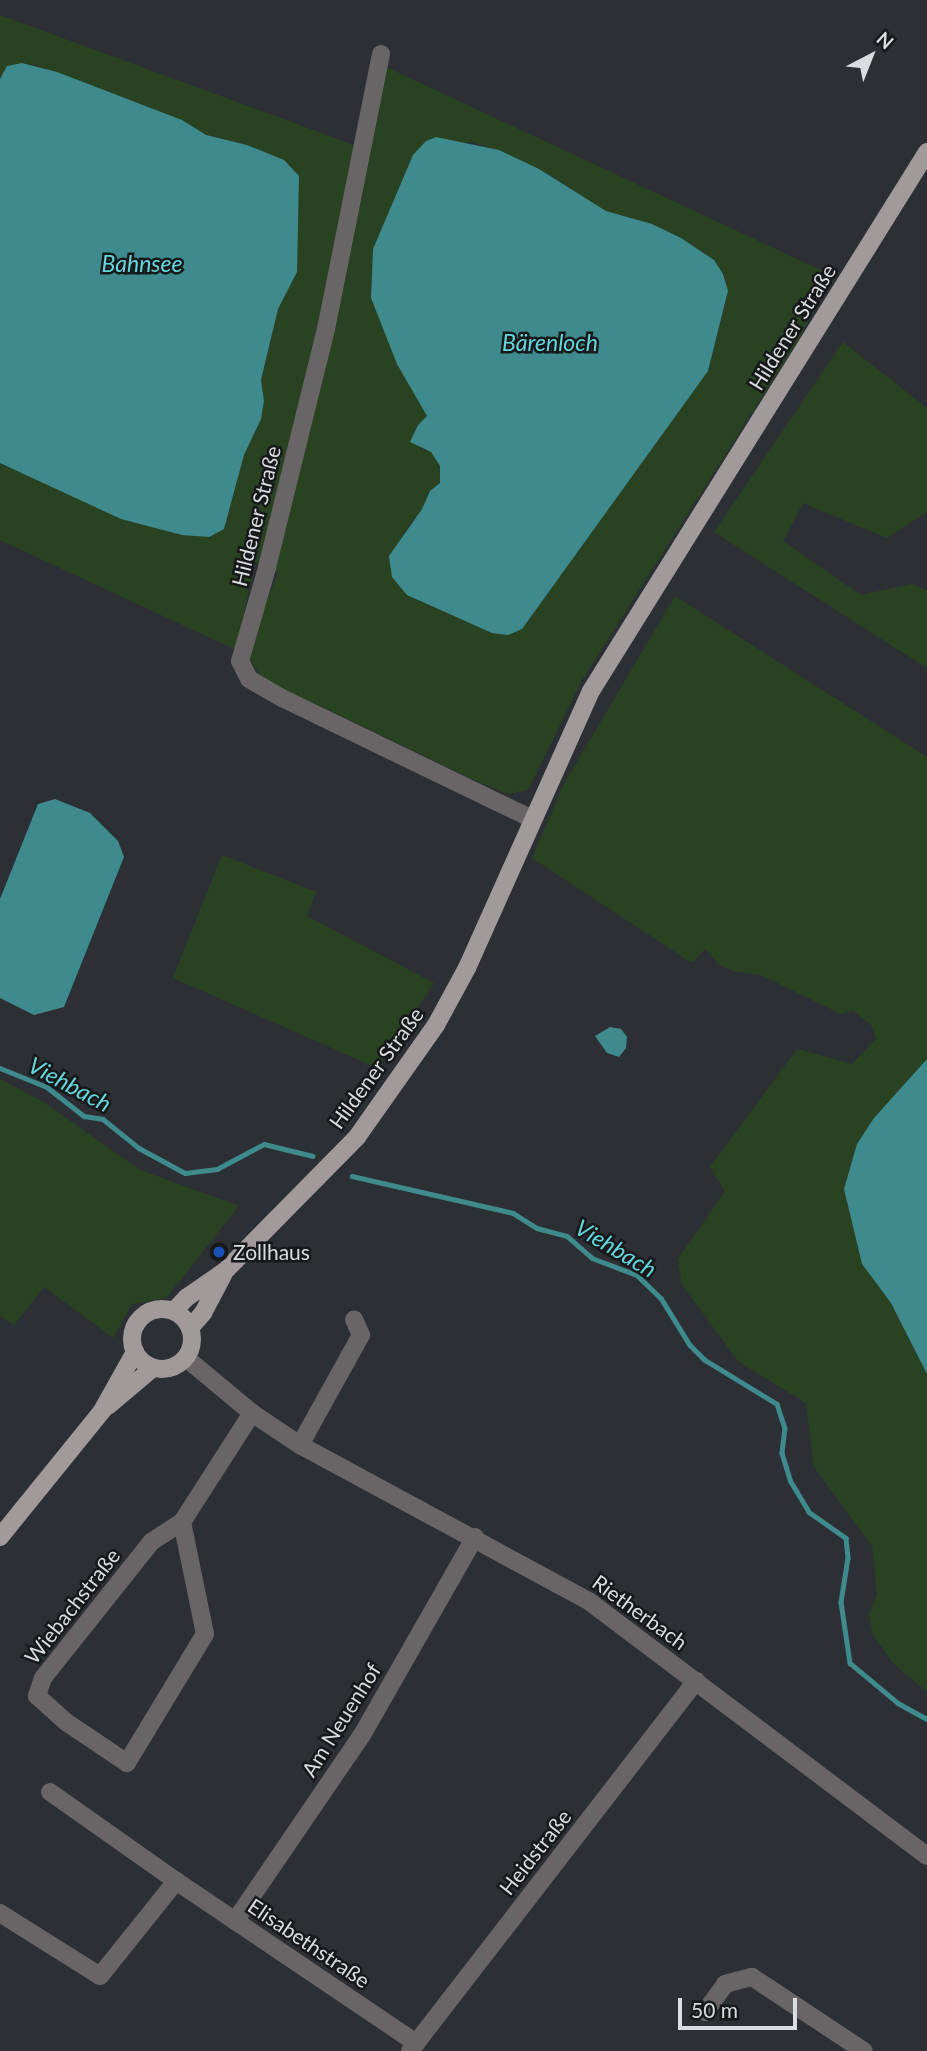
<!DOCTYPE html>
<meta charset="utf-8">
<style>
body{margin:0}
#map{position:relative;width:927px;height:2051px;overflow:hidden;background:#2c3034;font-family:Lato,sans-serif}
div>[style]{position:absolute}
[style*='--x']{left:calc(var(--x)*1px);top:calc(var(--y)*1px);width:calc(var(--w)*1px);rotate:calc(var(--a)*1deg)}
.green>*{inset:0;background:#294322}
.water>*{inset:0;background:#3e8a8d}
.stream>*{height:4.5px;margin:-2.25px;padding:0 2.25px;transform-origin:2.25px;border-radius:2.25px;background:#3e8a8d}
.minor>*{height:18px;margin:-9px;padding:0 9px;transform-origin:9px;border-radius:9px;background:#696566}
.major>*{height:18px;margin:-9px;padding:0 9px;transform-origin:9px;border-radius:9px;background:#a19a9b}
.major>.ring{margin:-9px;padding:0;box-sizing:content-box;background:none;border:18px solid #a19a9b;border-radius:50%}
.dots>*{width:19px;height:19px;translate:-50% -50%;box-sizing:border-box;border:4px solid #16181a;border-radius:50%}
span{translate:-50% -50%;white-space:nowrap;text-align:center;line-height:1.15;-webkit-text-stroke:5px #16181a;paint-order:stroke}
.street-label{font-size:21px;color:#dadde0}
.poi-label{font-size:21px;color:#dadde0}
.left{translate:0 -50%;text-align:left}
.water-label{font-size:23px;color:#63d7dc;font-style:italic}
.north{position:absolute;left:836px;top:21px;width:70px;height:70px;-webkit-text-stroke:5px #16181a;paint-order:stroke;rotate:42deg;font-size:19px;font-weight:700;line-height:28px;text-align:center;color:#dadde0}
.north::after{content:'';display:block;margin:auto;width:24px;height:32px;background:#dadde0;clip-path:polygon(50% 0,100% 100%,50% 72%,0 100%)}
.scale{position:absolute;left:678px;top:1998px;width:119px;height:32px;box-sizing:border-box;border:4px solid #dadde0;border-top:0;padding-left:9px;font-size:21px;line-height:24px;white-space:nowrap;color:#dadde0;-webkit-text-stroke:5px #16181a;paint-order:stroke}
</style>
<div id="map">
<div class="green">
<i style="clip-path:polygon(evenodd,0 15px,354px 145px,367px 147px,384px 66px,829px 274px,802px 334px,582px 680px,528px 790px,508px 794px,481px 783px,261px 678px,250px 658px,264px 607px,278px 573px,255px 562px,236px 650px,0 540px,0 463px,68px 492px,224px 529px,244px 455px,261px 419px,264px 401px,261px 380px,278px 309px,297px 272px,284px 160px,247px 145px,206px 135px,152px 108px,36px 65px,22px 63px,7px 66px,0 79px,0 15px,470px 142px,499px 150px,539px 169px,606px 211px,652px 224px,704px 252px,723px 274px,728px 291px,725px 305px,708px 371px,401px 536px,422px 509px,430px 491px,440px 483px,440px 466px,431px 452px,420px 449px,418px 425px,427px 416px,371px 298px,373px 249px,413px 155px,470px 142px)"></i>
<i style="clip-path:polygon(843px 342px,927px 408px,927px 512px,887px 538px,803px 503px,783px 541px,861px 595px,911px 584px,927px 590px,927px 668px,714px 532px)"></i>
<i style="clip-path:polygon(675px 596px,927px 757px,927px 1059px,874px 1118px,862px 1264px,891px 1303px,927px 1374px,927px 1692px,893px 1663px,873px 1635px,869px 1615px,877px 1595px,872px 1546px,814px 1467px,806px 1403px,739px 1362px,682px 1285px,678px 1259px,725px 1191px,710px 1167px,797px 1049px,852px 1064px,876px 1039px,872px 1026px,853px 1010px,841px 1014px,761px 975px,733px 971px,720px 965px,705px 949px,692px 963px,532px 858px,564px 784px)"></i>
<i style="clip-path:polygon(222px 855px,316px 892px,307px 916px,434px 983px,377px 1068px,173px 978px)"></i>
<i style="clip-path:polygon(0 1079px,45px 1103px,140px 1170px,239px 1206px,166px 1298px,132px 1304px,113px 1338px,44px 1287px,14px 1325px,0 1316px)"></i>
</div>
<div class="water">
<i style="clip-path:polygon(22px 63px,57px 72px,182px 120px,206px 135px,247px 145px,284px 160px,299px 176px,297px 272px,278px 309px,261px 380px,264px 401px,261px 419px,244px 455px,224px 529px,209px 537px,182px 535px,121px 519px,0 463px,0 79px,7px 66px)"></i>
<i style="clip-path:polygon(436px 137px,499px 150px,539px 169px,606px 211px,652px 224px,681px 238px,714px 260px,723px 274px,728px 291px,708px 371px,522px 629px,508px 635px,492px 633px,407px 595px,392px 577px,389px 556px,422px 509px,430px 491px,440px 483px,440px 466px,431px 452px,410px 442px,418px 425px,427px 416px,397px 364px,371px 298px,373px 249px,413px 155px,426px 141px)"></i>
<i style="clip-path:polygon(55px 799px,90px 813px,118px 841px,124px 857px,64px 1007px,34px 1015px,0 998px,0 899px,38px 804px)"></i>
<i style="clip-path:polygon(610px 1027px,621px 1029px,627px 1037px,626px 1048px,619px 1057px,607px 1053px,595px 1036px)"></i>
<i style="clip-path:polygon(927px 1059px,927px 1374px,891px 1303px,862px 1264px,844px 1189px,857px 1144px,874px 1118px)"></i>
</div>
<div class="stream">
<i style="--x:0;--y:1068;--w:51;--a:22"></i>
<i style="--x:47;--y:1087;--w:47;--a:38.1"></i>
<i style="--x:84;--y:1116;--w:19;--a:9"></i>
<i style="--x:103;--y:1119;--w:46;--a:38.9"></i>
<i style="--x:139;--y:1148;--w:52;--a:28.5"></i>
<i style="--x:185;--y:1173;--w:32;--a:-7"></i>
<i style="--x:217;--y:1169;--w:53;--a:-28"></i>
<i style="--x:264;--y:1144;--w:50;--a:13.8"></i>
<i style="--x:352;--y:1176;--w:165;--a:12.9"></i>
<i style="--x:513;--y:1213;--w:28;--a:32"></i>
<i style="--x:537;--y:1228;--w:31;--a:15"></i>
<i style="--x:567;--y:1236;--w:33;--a:41"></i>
<i style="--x:592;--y:1258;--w:48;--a:20.7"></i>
<i style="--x:637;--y:1275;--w:33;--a:44"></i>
<i style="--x:661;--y:1298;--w:55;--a:58.3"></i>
<i style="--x:690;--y:1345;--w:21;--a:45"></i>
<i style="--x:705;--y:1360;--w:84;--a:31.4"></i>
<i style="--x:777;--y:1404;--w:25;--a:72"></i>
<i style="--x:785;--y:1428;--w:25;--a:97"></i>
<i style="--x:782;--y:1453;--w:28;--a:73"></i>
<i style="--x:790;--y:1480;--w:37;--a:59"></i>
<i style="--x:809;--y:1512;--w:45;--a:35.1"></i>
<i style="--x:846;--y:1538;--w:20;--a:84"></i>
<i style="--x:848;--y:1558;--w:45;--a:99"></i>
<i style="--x:841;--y:1602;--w:62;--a:81.6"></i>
<i style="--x:850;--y:1663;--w:62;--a:39.8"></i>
<i style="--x:898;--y:1703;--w:33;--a:29"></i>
</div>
<div class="minor">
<i style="--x:381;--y:54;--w:280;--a:101.3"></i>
<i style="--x:326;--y:329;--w:246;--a:103.9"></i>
<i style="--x:267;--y:568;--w:97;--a:106.2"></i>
<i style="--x:240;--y:661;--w:20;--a:63"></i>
<i style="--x:249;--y:679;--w:38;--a:30"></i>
<i style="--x:282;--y:698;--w:278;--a:25.8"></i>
<i style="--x:186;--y:1358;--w:86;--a:39.8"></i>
<i style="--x:252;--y:1413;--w:58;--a:33.7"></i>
<i style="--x:300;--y:1445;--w:330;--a:28.4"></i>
<i style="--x:590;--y:1602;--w:422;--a:37"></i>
<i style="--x:300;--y:1445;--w:126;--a:-61"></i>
<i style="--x:361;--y:1335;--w:17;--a:-114"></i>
<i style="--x:182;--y:1522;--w:114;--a:78.4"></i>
<i style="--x:205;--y:1634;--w:151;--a:121.2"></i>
<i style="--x:127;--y:1763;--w:73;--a:-146.1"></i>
<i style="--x:66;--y:1722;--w:39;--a:-138"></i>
<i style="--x:37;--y:1696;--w:19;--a:-72"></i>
<i style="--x:43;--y:1678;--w:174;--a:-51.5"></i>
<i style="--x:151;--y:1542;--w:37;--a:-33"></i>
<i style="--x:182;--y:1522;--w:130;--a:-57.3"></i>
<i style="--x:50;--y:1792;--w:154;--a:35.2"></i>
<i style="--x:176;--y:1881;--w:290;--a:34"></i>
<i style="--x:0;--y:1913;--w:118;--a:32.2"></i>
<i style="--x:100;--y:1976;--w:122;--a:-51.3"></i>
<i style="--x:235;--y:1921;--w:225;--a:-55.7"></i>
<i style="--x:362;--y:1735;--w:228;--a:-60.3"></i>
<i style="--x:705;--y:2012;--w:34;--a:-54"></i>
<i style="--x:725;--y:1984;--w:28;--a:-15"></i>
<i style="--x:752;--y:1977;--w:134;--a:33.5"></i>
<i style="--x:410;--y:2051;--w:468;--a:-52.3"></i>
</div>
<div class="major">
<i class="ring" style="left:132px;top:1309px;width:42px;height:42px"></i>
<i style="--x:174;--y:1311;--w:18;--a:-47"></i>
<i style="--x:186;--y:1298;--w:47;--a:-34.7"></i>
<i style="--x:225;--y:1271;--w:188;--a:-45.4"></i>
<i style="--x:357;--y:1137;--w:137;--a:-54.8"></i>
<i style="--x:436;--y:1025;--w:65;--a:-61.5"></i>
<i style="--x:467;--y:968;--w:303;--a:-65.9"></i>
<i style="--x:591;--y:691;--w:635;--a:-58.06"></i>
<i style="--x:190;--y:1328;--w:20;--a:-49"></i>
<i style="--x:203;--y:1313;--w:43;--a:-62.2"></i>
<i style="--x:108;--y:1406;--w:59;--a:-40.2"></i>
<i style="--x:0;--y:1537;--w:162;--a:-51"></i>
<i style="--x:102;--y:1411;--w:68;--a:-60.8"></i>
</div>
<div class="dots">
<i style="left:219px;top:1252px;background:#1a4fb4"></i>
</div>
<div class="street-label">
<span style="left:792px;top:327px;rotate:-58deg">Hildener Straße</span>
<span style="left:256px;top:516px;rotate:-76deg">Hildener Straße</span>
<span style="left:376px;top:1068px;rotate:-54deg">Hildener Straße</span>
<span style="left:72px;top:1606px;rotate:-52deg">Wiebachstraße</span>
<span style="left:640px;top:1612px;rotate:36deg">Rietherbach</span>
<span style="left:341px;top:1720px;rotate:-58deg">Am Neuenhof</span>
<span style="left:535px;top:1852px;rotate:-52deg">Heidstraße</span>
<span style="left:309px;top:1943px;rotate:34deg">Elisabethstraße</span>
</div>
<div class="poi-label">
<span class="left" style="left:233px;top:1252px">Zollhaus</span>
</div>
<div class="water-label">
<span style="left:142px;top:263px">Bahnsee</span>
<span style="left:550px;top:342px">Bärenloch</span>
<span style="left:70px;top:1084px;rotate:28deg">Viehbach</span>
<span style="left:616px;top:1248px;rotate:31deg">Viehbach</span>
</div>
<div class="north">N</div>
<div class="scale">50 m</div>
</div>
